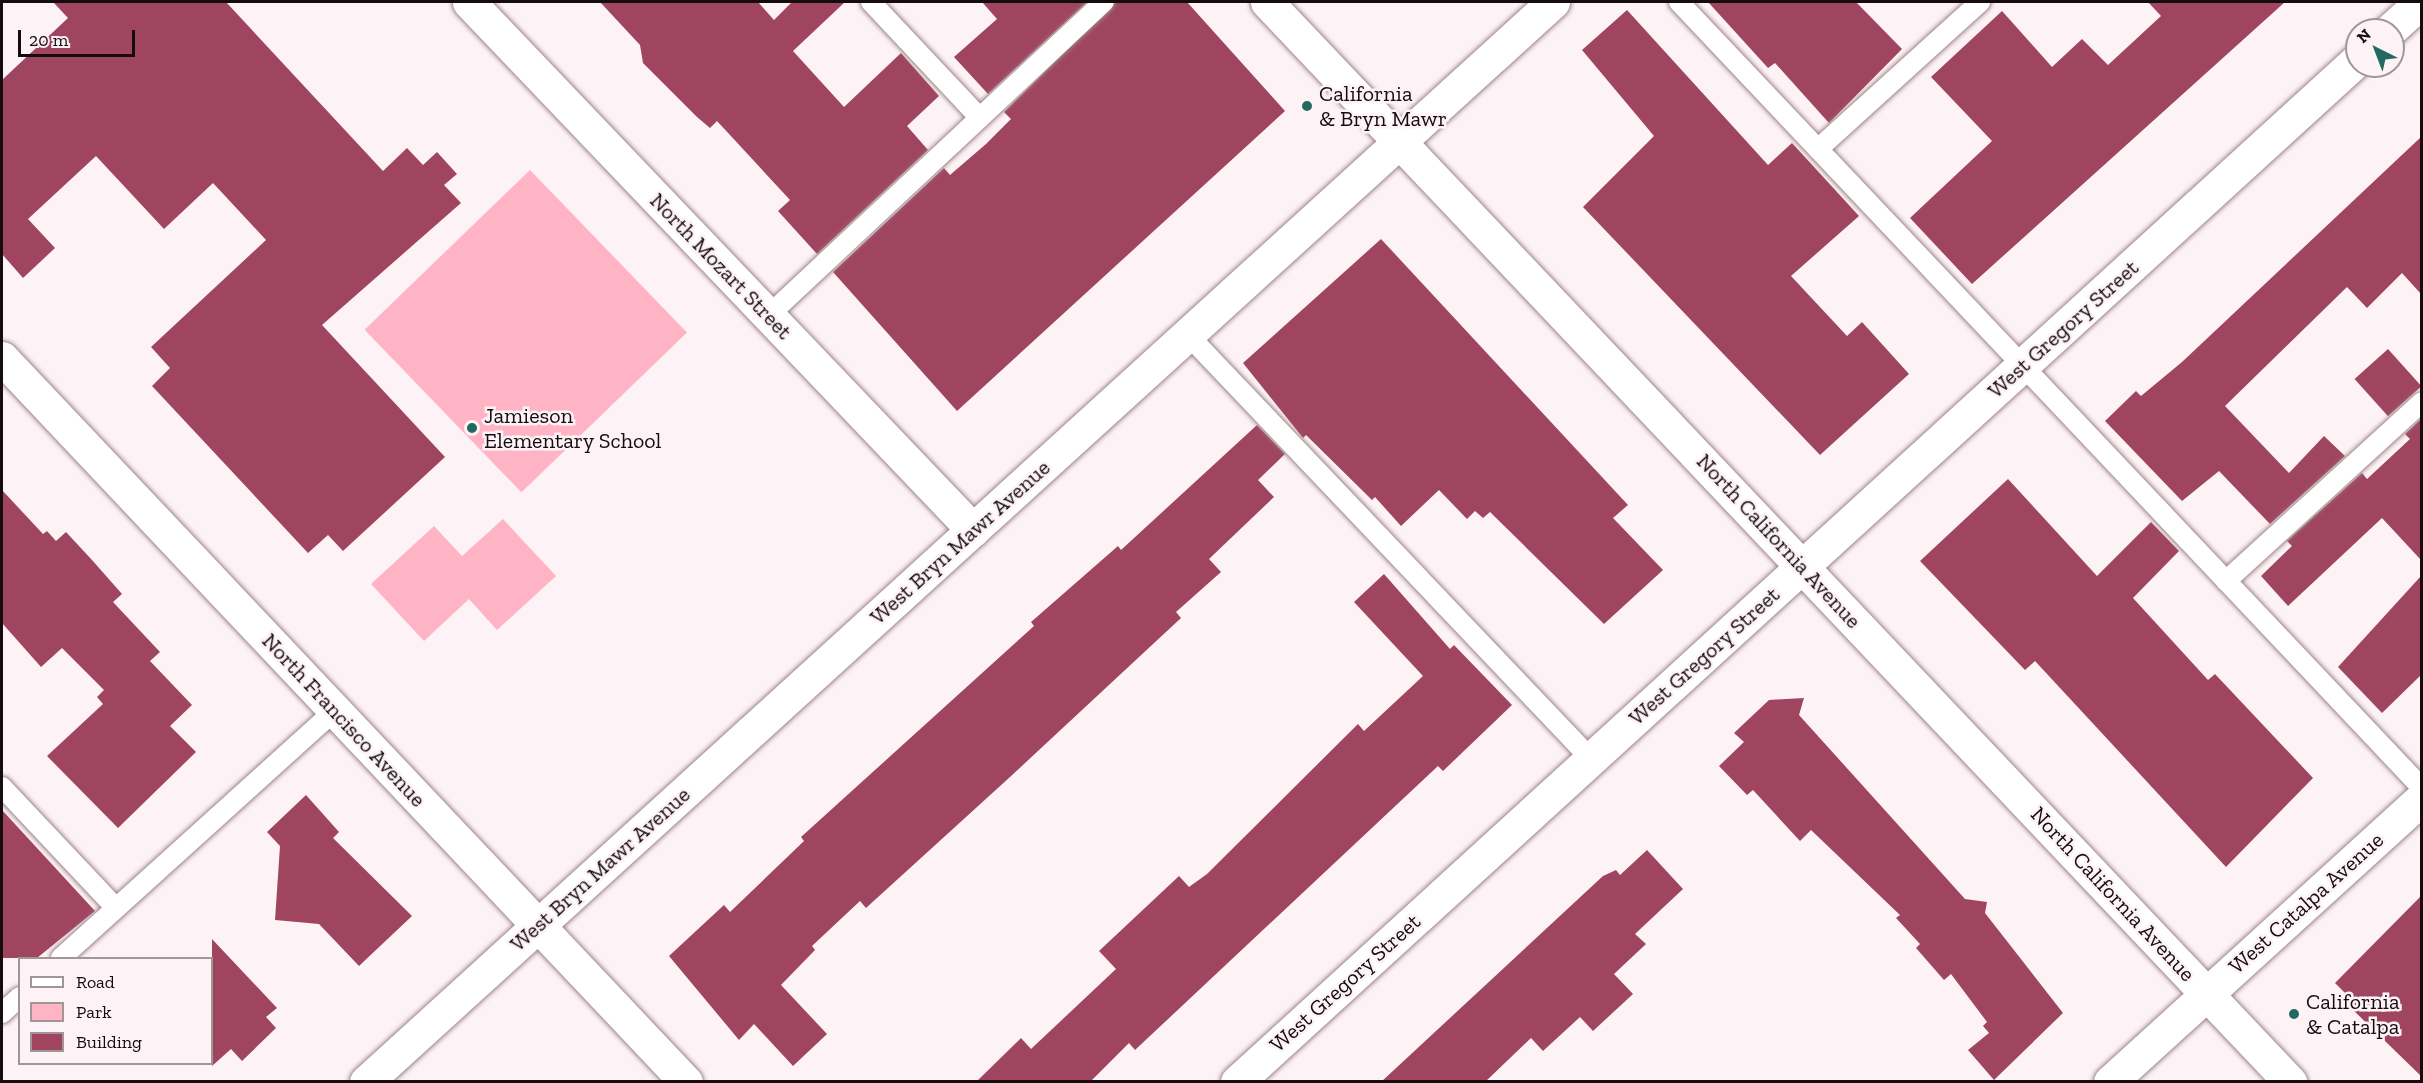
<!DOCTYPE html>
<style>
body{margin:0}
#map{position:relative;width:2423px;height:1083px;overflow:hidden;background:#fdf2f5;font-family:"Zilla Slab",serif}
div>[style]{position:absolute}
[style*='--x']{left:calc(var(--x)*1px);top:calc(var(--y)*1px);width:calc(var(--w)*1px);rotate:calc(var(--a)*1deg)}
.green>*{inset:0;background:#ffb4c6;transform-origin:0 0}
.building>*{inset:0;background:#a04560;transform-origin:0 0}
.roads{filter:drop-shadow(0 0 2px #9d858a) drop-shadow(0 0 2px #9d858a)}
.lane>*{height:20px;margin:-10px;padding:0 10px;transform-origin:10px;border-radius:10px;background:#fff}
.street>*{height:33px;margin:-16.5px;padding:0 16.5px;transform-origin:16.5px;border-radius:16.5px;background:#fff}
.secondary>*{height:33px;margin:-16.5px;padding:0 16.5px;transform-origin:16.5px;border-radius:16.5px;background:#fff}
.dots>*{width:16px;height:16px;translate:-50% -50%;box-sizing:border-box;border:3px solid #fdf2f5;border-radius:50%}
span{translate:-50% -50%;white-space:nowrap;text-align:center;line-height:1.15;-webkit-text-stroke:5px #fdf2f5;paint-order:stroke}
.poi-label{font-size:22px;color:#140c0e}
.left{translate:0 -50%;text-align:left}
.street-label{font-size:22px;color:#140c0e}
.frame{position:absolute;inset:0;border:3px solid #140c0e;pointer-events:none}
.legend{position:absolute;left:18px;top:957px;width:195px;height:108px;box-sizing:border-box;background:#fdf2f5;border:2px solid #a09699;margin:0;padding:8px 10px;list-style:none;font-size:18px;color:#140c0e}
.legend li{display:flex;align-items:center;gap:12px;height:30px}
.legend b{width:30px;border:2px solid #a09699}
.north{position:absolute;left:2345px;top:18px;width:60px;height:60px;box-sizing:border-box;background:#fdf2f5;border:2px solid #a09699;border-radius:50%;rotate:318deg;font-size:16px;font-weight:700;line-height:24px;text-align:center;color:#140c0e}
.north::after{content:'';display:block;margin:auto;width:21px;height:27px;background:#226a61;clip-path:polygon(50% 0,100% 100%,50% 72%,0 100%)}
.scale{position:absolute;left:18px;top:30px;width:117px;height:27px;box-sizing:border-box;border:3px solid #140c0e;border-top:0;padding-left:8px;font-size:18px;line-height:21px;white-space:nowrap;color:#140c0e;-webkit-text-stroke:4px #fdf2f5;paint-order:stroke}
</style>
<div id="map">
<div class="green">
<i style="left:530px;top:170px;width:226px;height:230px;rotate:46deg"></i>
<i style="clip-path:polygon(503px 519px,556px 576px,497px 630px,469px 599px,424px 641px,371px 584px,434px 526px,462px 556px)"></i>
</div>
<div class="building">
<i style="clip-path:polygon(53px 2px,226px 2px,383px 171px,407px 148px,423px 165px,437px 152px,457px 174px,444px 185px,461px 203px,322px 325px,445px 457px,343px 551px,328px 535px,308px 553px,152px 386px,170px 368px,151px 347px,266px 240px,213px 183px,164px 229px,96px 156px,28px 219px,55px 248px,23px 278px,2px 254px,2px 80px,68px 18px)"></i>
<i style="clip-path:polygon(600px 2px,758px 2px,774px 20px,792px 2px,845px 2px,793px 51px,844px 107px,901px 53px,939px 96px,907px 126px,928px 150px,817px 254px,778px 211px,790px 200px,717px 121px,710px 128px,697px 117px,643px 63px,640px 45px)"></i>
<i style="clip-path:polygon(982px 2px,1087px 2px,988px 94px,954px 57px,997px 19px)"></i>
<i style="clip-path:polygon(1116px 2px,1187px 2px,1285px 111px,957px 411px,833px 272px,944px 168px,950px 175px,986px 144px,1011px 119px,1004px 112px)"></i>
<i style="clip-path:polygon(1708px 2px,1856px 2px,1902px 49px,1829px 123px,1775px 63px,1768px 68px)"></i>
<i style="clip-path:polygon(2148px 2px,2285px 2px,1972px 284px,1910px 218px,1992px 141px,1931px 77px,2002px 11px,2052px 67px,2082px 39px,2108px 65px,2161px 16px)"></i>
<i style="clip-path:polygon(1627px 10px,1768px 165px,1792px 143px,1859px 216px,1791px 276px,1847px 336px,1862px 322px,1909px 374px,1820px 455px,1583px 207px,1654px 136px,1582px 50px)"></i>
<i style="clip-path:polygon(2421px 137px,2421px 294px,2402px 273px,2367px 308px,2347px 287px,2225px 406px,2289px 473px,2324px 436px,2345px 456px,2270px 524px,2219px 471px,2182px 501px,2105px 421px,2136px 391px,2141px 396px,2182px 362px)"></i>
<i style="clip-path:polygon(1381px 239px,1628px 505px,1613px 518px,1663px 570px,1604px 624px,1490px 512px,1483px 518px,1475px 511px,1467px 519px,1439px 490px,1401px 526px,1375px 497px,1372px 500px,1306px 435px,1303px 438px,1243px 363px)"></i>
<i style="left:2388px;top:349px;width:50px;height:45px;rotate:48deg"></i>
<i style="clip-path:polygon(2421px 419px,2421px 560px,2382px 518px,2288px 606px,2261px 576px,2292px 546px,2287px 541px,2362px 473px,2367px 479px,2410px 439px,2405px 434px)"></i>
<i style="clip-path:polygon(1257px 425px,1285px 454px,1258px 480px,1274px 497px,1209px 559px,1221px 572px,1176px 612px,1181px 618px,1010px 777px,866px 908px,860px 901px,812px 946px,815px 950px,781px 985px,827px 1034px,793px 1066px,754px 1024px,739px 1040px,669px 956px,724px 905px,730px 912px,804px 841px,801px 837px,1034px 626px,1031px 622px,1118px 546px,1121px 550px)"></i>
<i style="clip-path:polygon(2008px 479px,2097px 576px,2151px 522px,2179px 551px,2133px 598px,2208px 680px,2215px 674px,2313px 778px,2226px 867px,2035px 661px,2025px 670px,1920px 561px)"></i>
<i style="clip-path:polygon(2px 490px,43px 534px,47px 531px,56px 541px,66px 532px,92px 560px,122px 594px,113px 602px,160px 652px,150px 661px,192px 705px,170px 726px,196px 752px,118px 828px,47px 756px,103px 704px,97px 697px,104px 690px,62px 648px,41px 667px,2px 623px)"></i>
<i style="clip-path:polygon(1384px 574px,1450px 649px,1454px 645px,1512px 705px,1443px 771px,1438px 766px,1135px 1050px,1129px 1043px,1090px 1082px,976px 1082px,1021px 1038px,1031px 1049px,1116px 969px,1099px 951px,1179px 876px,1189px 887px,1207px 874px,1358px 724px,1364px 731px,1423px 676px,1354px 602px)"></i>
<i style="clip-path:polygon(2421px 576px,2421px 675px,2382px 713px,2338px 667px)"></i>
<i style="clip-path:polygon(1804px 698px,1799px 715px,1965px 899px,1987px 902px,1985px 913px,2063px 1013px,1994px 1080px,1968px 1050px,1989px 1033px,1983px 1026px,1987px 1022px,1951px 974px,1944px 980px,1916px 948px,1920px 944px,1896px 918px,1900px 915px,1811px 830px,1800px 841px,1753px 790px,1747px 795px,1719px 766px,1744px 742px,1734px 733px,1769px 700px)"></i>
<i style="clip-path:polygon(306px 795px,339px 832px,333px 838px,412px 916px,359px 966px,319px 924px,275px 920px,280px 846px,267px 832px)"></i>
<i style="clip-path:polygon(2px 810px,95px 911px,37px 958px,2px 958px)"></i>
<i style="clip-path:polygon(1647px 850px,1683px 889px,1635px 934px,1646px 944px,1614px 974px,1633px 994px,1593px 1031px,1580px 1017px,1543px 1051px,1531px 1038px,1485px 1082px,1381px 1082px,1603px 876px,1616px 870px,1620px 875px)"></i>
<i style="clip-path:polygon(2421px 896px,2421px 1076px,2349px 1006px,2354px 1002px,2335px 983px)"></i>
<i style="clip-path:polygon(212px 939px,277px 1008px,266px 1017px,276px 1028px,242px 1061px,231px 1049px,212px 1066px)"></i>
</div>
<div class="roads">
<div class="lane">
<i style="--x:871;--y:2;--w:159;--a:46.8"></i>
<i style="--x:1679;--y:2;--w:1082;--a:46.61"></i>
<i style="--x:1818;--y:149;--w:219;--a:-42.2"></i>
<i style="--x:768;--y:316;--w:460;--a:-43.1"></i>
<i style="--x:1188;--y:335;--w:585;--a:46.45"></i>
<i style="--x:2226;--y:581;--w:265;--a:-42.4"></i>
<i style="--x:2;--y:787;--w:166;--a:46.7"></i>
<i style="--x:61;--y:958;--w:370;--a:-42.1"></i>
<i style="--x:2;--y:1013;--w:24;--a:-42"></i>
</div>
<div class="street">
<i style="--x:469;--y:2;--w:730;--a:46.33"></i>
<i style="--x:2390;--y:30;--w:42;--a:-42.1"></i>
<i style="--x:2;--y:358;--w:996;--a:46.63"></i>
<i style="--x:1237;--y:1082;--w:1516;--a:-42.38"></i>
<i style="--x:2110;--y:1082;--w:422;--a:-42.3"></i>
</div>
<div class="secondary">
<i style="--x:1267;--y:2;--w:1488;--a:46.55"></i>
<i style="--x:366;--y:1082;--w:1605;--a:-42.3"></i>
</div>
</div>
<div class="dots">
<i style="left:1307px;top:106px;background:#226a61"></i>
<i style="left:472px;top:428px;background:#226a61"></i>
<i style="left:2294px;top:1014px;background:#226a61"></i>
</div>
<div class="poi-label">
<span class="left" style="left:1319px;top:106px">California<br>&amp; Bryn Mawr</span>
<span class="left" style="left:484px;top:428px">Jamieson<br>Elementary School</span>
<span class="left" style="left:2306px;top:1014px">California<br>&amp; Catalpa</span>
</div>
<div class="street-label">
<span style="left:721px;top:266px;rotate:46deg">North Mozart Street</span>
<span style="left:2063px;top:329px;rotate:-42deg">West Gregory Street</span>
<span style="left:1779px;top:541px;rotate:47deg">North California Avenue</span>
<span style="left:960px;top:542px;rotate:-42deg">West Bryn Mawr Avenue</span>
<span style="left:1704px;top:656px;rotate:-42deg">West Gregory Street</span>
<span style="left:344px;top:720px;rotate:47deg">North Francisco Avenue</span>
<span style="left:600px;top:869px;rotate:-42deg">West Bryn Mawr Avenue</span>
<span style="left:2113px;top:894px;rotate:47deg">North California Avenue</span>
<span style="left:2306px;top:903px;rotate:-42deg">West Catalpa Avenue</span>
<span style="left:1345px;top:983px;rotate:-42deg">West Gregory Street</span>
</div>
<div class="frame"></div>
<ul class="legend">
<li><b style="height:8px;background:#fff"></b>Road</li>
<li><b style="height:16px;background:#ffb4c6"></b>Park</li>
<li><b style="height:16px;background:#a04560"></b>Building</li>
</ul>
<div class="north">N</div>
<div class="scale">20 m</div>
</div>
